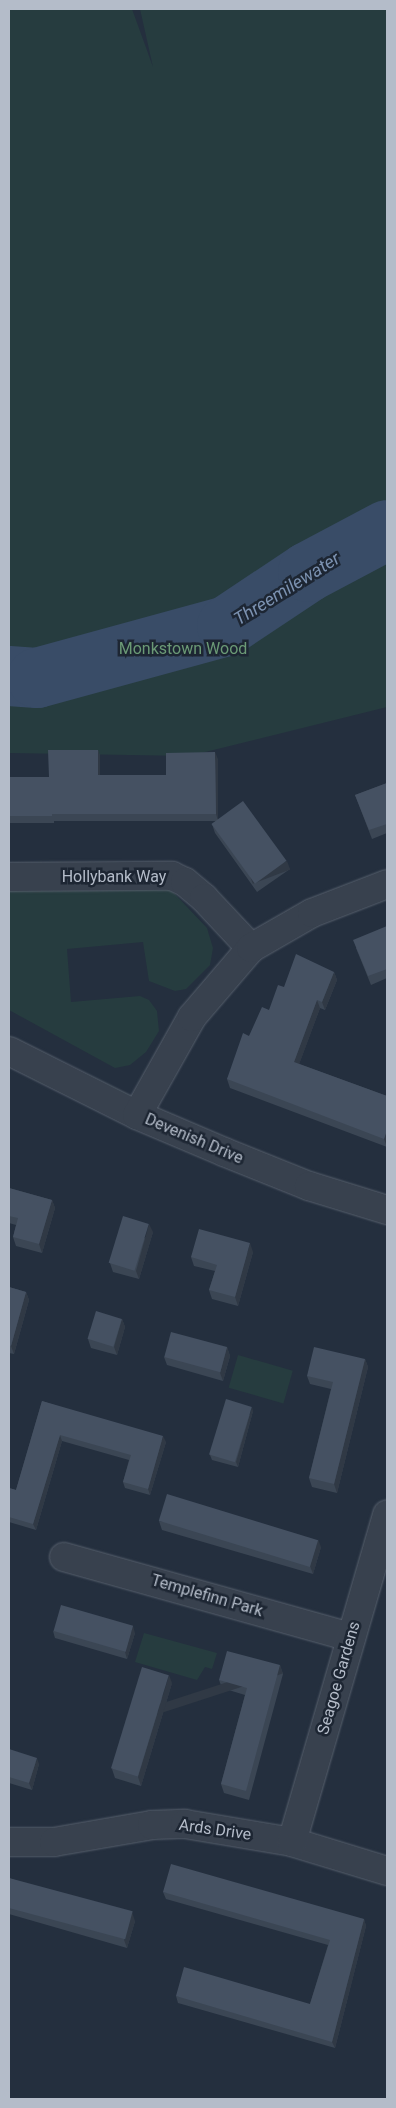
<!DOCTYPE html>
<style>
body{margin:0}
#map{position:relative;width:396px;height:2108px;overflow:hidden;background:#242f3e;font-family:Roboto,sans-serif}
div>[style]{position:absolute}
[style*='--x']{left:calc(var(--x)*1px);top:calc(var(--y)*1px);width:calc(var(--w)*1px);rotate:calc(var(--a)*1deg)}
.green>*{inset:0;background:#263c3f;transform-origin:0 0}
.river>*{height:60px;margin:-30px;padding:0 30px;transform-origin:30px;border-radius:30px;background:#394c67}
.roads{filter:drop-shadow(0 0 1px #565f6c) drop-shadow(0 0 1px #565f6c)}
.minor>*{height:28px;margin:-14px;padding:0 14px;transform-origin:14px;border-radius:14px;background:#38414e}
.wall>*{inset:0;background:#3b4654}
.shaded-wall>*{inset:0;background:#303945;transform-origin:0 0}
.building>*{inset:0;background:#455162;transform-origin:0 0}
span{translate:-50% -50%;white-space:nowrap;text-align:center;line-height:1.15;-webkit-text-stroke:5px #1d2633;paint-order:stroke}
.park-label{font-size:16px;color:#6b9a76}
.street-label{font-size:16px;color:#b4bcc9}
.water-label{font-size:18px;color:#7c92b1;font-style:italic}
.frame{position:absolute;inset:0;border:10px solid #b4bcc9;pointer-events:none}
</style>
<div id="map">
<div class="green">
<i style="clip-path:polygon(9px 9px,132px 9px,153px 67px,140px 9px,387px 9px,387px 707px,189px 756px,9px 753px)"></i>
<i style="clip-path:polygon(156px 885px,172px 891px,207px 928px,213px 948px,210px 965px,186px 989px,175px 991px,149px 981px,143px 942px,67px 949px,71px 1002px,140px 996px,149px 1000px,157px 1011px,159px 1031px,146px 1052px,130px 1065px,115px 1068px,9px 1010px,9px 888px)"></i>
<i style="left:238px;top:1355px;width:57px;height:34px;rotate:16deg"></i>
<i style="clip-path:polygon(144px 1633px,217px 1653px,212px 1669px,205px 1667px,197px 1680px,135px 1662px)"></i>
</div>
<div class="river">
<i style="--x:9;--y:676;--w:28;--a:4"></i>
<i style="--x:37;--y:678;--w:197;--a:-15.3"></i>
<i style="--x:227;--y:626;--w:97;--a:-33.7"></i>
<i style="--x:308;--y:572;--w:89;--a:-28"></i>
</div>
<div class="roads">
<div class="minor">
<i style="--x:9;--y:877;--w:163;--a:-0.4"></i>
<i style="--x:172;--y:876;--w:14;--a:25"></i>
<i style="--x:185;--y:882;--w:25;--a:40"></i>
<i style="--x:204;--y:898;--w:69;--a:46.8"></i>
<i style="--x:9;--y:1051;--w:143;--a:26.6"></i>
<i style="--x:137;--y:1115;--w:95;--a:23"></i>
<i style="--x:224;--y:1152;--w:92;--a:21.8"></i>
<i style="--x:309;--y:1186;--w:82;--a:17.1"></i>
<i style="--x:137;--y:1115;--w:112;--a:-60.7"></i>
<i style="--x:192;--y:1017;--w:91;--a:-49.5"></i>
<i style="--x:251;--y:948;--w:70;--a:-29.8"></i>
<i style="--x:312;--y:913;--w:80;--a:-21.1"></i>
<i style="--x:64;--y:1557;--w:298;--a:15.6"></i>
<i style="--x:9;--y:1842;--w:45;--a:0"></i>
<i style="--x:54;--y:1842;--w:99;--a:-9.8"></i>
<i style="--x:152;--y:1825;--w:33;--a:-2"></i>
<i style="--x:185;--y:1824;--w:109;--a:9.5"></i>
<i style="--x:292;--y:1842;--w:99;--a:17"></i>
<i style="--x:292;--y:1842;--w:341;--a:-73.8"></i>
</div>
</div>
<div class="wall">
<i style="clip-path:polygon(98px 750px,100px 756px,100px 775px,166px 775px,218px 759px,218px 820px,290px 869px,257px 892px,215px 833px,212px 824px,216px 821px,54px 821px,54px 823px,9px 823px,9px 777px,49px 777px)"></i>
<i style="clip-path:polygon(387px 783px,387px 833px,372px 839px,355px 795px)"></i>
<i style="clip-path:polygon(387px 926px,387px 978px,371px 985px,356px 948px)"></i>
<i style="clip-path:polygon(334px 972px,337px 980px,325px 1010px,320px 1008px,299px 1064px,387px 1096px,387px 1147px,230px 1088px,227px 1079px,249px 1036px,269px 1010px)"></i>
<i style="clip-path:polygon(9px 1188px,52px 1200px,55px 1208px,42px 1253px,16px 1246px,13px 1237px,16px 1225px,9px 1223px)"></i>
<i style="clip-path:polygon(153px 1232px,139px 1279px,113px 1272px,110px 1263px)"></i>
<i style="clip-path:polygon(253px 1252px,238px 1306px,212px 1299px,209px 1290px,215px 1271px,194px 1266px,191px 1257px)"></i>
<i style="clip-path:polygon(9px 1287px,26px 1292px,29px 1300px,14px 1354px,9px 1353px)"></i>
<i style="clip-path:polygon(122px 1319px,125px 1327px,117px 1355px,91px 1348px,88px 1339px)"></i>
<i style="clip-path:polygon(227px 1347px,230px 1356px,223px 1381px,167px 1365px,164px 1357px)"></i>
<i style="clip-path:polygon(365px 1359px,368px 1367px,337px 1493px,312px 1487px,309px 1478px,331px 1389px,310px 1384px,307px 1376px)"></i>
<i style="clip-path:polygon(42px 1401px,166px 1442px,150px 1495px,125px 1488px,123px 1482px,129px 1460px,62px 1441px,36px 1530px,9px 1522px,9px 1488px,16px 1490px)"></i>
<i style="clip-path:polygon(253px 1411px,238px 1467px,212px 1460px,210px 1455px)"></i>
<i style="clip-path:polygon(159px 1521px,321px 1547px,313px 1574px,162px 1530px)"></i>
<i style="clip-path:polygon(53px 1631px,135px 1633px,127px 1659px,55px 1638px)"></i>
<i style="clip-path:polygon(280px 1665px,283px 1674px,249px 1800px,224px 1793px,221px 1784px,245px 1695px,222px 1688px,219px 1680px)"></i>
<i style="clip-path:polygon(172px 1683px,141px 1786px,115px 1778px,112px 1769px)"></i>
<i style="clip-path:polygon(9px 1749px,39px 1764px,32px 1790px,9px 1783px)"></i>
<i style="clip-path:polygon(9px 1878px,135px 1921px,127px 1948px,9px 1914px)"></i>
<i style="clip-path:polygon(163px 1892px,364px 1919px,366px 1926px,335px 2048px,178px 2003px,176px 1996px,310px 2004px,328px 1945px,166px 1899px)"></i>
</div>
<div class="shaded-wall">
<i style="clip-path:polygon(98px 750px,100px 756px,100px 782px,98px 775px)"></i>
<i style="clip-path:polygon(215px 752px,218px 759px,218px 821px,216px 814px)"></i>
<i style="left:287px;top:861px;width:9px;height:40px;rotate:69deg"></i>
<i style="clip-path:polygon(334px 972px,337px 980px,325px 1010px,322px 1002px)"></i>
<i style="clip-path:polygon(317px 1000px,320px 1008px,297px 1070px,294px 1062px)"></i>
<i style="clip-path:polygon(387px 1130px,387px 1147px,384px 1139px)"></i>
<i style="clip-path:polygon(52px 1200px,55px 1208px,42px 1253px,39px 1244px)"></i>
<i style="clip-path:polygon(149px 1224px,153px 1232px,139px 1279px,136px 1271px)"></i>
<i style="clip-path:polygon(250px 1243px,253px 1252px,238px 1306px,235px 1297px)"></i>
<i style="clip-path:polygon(26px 1292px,29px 1300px,14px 1354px,11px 1346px)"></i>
<i style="clip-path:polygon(122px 1319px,125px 1327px,117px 1355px,114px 1347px)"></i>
<i style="clip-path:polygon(227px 1347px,230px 1356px,223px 1381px,220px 1373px)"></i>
<i style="clip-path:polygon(365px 1359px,368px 1367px,337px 1493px,334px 1484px)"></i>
<i style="clip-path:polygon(252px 1407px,253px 1411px,238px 1467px,236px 1462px)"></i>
<i style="clip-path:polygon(60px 1435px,62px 1441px,36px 1530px,33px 1524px)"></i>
<i style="clip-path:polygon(163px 1436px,166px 1442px,150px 1495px,148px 1489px)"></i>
<i style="clip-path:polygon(318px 1539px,321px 1547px,313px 1574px,310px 1566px)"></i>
<i style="clip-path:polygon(133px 1626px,135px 1633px,127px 1659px,125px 1652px)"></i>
<i style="left:280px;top:1665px;width:9px;height:131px;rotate:72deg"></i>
<i style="clip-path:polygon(169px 1675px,172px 1683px,141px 1786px,138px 1777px)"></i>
<i style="clip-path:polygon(37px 1758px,39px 1764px,32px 1790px,29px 1783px)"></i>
<i style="clip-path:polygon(132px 1912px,135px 1921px,127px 1948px,124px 1940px)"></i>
<i style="clip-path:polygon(364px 1919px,366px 1926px,335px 2048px,332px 2042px)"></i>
</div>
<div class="building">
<i style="clip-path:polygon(48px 750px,98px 750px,98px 775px,166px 775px,166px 753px,215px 752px,216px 814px,52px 814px,52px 816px,9px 816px,9px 777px,49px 777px)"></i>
<i style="clip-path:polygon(387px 783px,387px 824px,369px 830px,355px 795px)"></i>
<i style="left:243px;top:801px;width:74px;height:39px;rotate:54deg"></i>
<i style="clip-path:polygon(387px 926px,387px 969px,368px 976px,353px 940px)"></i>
<i style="clip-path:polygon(296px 954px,334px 972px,322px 1002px,317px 1000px,294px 1062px,387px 1096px,387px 1130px,384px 1139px,227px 1079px,243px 1033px,249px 1036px,262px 1007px,269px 1010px,278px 985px,284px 987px)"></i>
<i style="clip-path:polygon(9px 1188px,52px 1200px,39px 1244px,13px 1237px,18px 1218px,9px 1216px)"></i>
<i style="left:123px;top:1216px;width:27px;height:49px;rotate:17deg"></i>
<i style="clip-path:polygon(199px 1229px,250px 1243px,235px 1297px,209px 1290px,217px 1265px,191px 1257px)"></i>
<i style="clip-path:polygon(9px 1287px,26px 1292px,11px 1346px,9px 1345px)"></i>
<i style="left:96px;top:1311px;width:27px;height:29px;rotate:17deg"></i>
<i style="left:171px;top:1332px;width:58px;height:26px;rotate:15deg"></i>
<i style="clip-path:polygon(314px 1347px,365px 1359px,334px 1484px,309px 1478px,333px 1382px,307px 1376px)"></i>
<i style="left:226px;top:1399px;width:27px;height:58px;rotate:17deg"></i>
<i style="clip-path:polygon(42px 1401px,163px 1436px,148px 1489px,123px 1482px,131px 1455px,60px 1435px,33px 1524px,9px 1517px,9px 1488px,16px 1490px)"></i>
<i style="left:167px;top:1494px;width:158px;height:28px;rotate:17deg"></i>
<i style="left:61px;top:1605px;width:75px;height:27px;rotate:16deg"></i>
<i style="clip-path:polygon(227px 1651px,280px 1665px,246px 1791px,221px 1784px,247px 1688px,219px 1680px)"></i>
<i style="left:142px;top:1667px;width:28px;height:106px;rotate:17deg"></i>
<i style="clip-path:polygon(9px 1749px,37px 1758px,29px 1783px,9px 1777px)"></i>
<i style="clip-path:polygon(171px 1864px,364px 1919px,332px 2042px,176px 1996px,184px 1967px,310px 2004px,330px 1940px,163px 1892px)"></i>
<i style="left:9px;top:1878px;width:128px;height:29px;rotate:15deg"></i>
</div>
<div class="park-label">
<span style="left:183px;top:649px">Monkstown Wood</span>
</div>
<div class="street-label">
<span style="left:114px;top:877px">Hollybank Way</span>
<span style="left:194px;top:1139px;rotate:23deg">Devenish Drive</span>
<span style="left:207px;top:1596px;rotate:16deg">Templefinn Park</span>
<span style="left:339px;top:1678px;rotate:-74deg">Seagoe Gardens</span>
<span style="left:215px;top:1830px;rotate:8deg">Ards Drive</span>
</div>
<div class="water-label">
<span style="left:287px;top:589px;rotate:-32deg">Threemilewater</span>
</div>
<div class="frame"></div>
</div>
